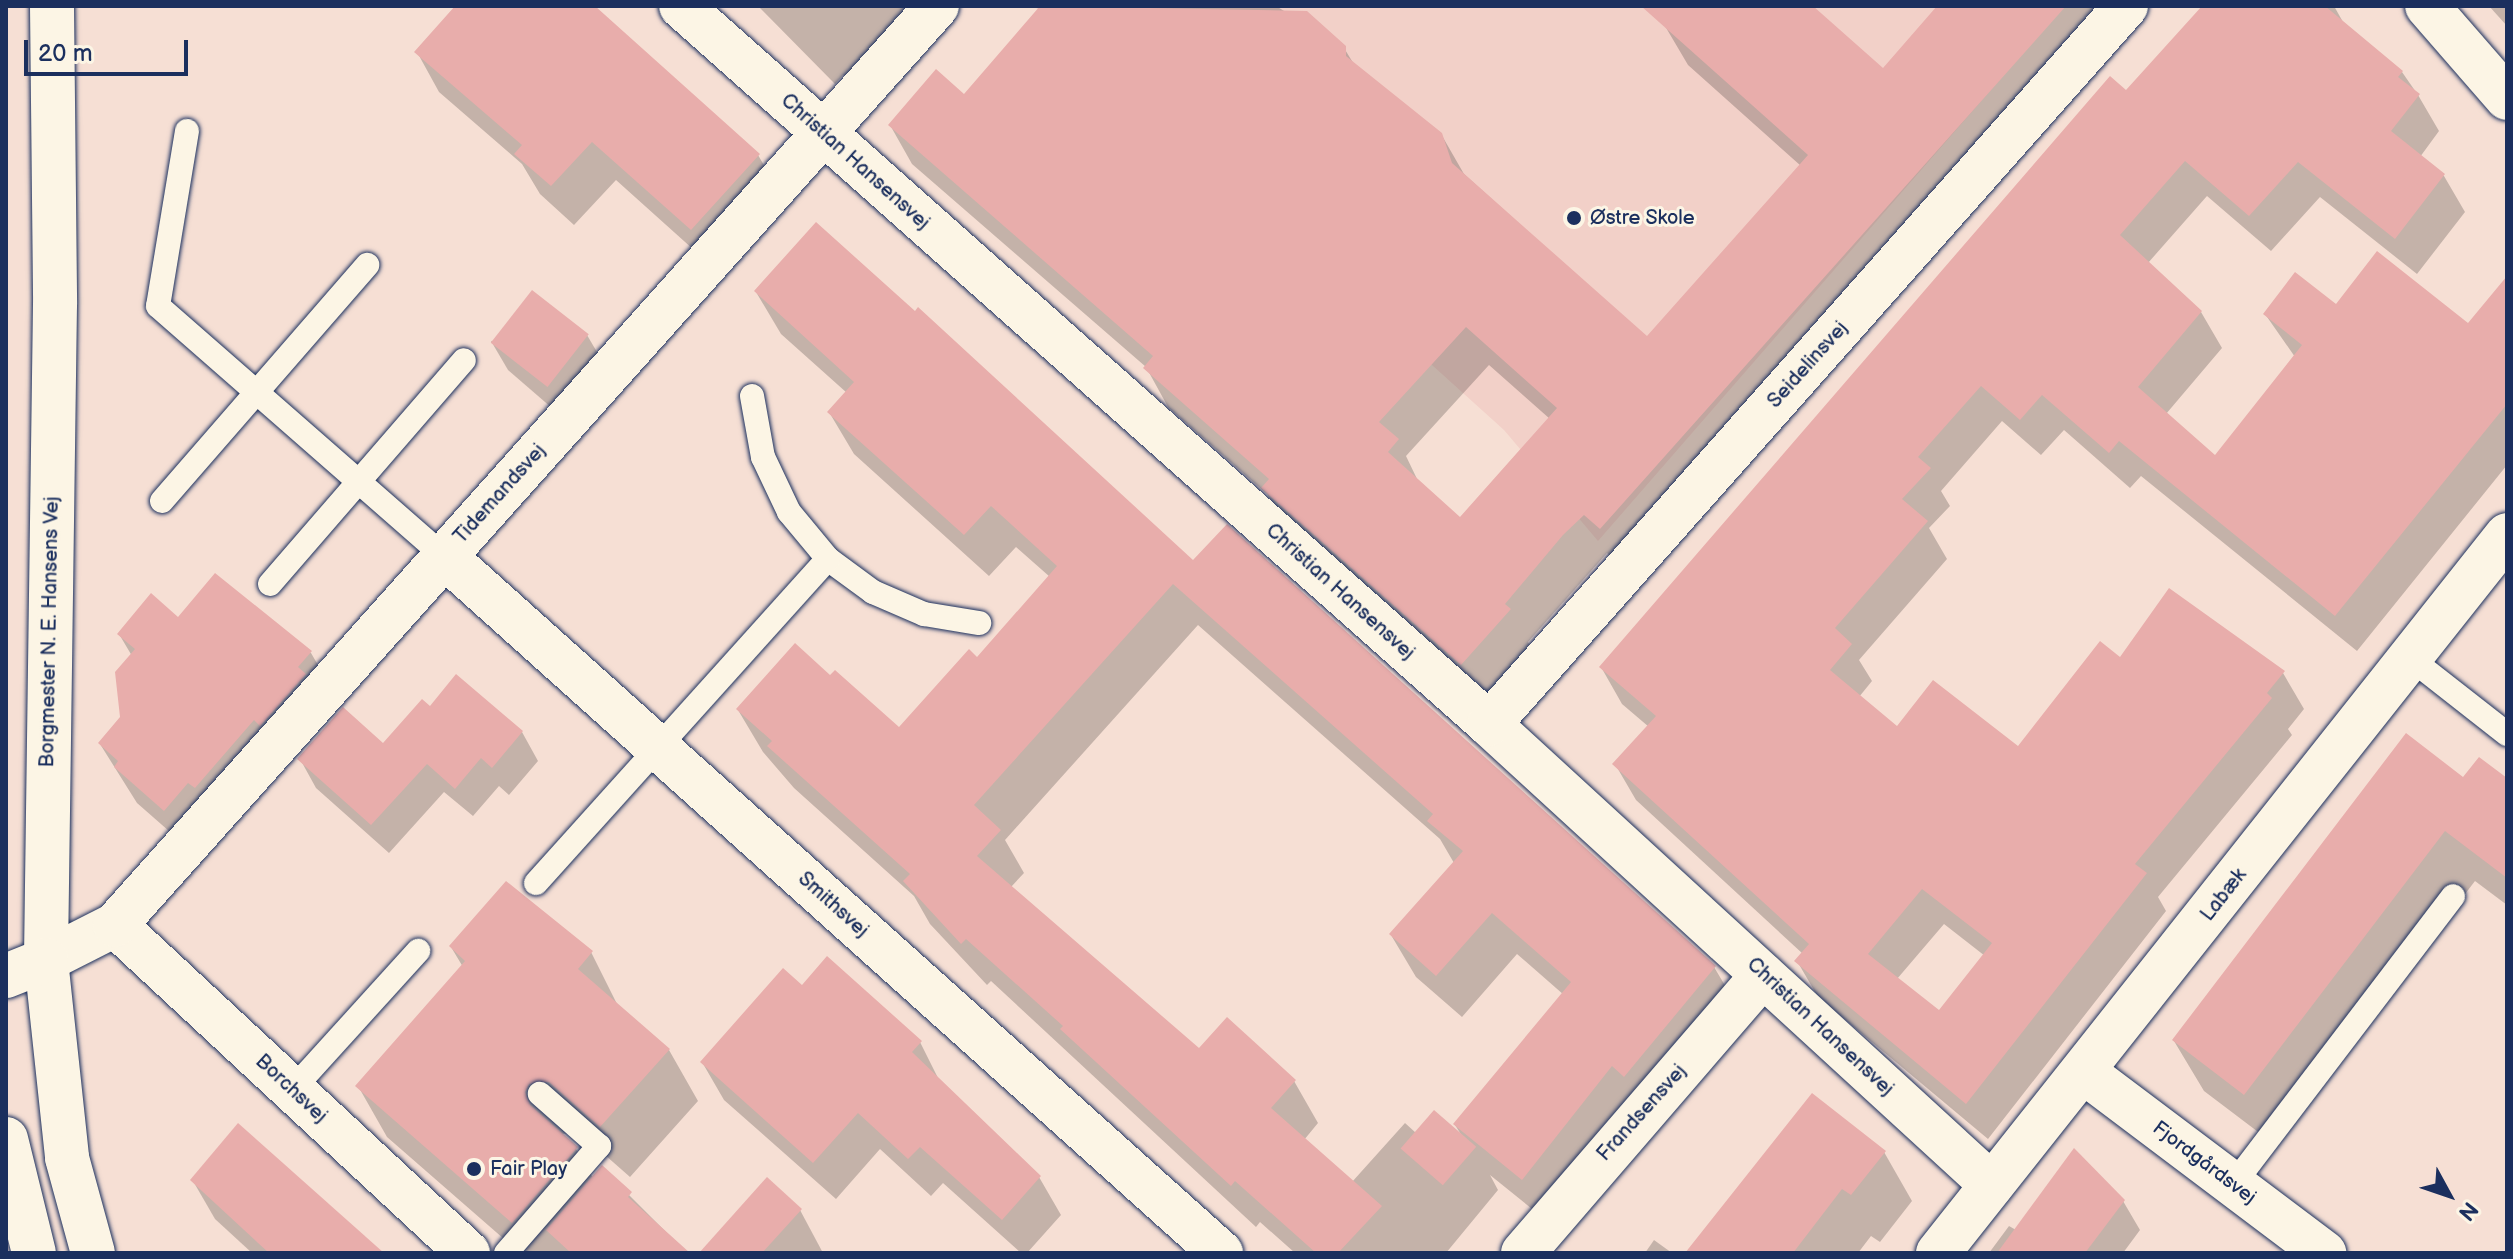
<!DOCTYPE html>
<meta charset="utf-8">
<style>
body{margin:0}
#map{position:relative;width:2513px;height:1259px;overflow:hidden;background:#f6dfd4;font-family:"Balsamiq Sans",sans-serif}
div>[style]{position:absolute}
[style*='--x']{left:calc(var(--x)*1px);top:calc(var(--y)*1px);width:calc(var(--w)*1px);rotate:calc(var(--a)*1deg)}
.built>*{inset:0;background:#f2d0c8}
.shadow>*{inset:0;background:#0003}
.building>*{inset:0;background:#e8adab;transform-origin:0 0}
.roads{filter:drop-shadow(0 0 2px #1b2f5e) drop-shadow(0 0 2px #1b2f5e)}
.lane>*{height:24px;margin:-12px;padding:0 12px;transform-origin:12px;border-radius:12px;background:#fcf5e5}
.street>*{height:44px;margin:-22px;padding:0 22px;transform-origin:22px;border-radius:22px;background:#fcf5e5}
.secondary>*{height:44px;margin:-22px;padding:0 22px;transform-origin:22px;border-radius:22px;background:#fcf5e5}
.dots>*{width:22px;height:22px;translate:-50% -50%;box-sizing:border-box;border:4px solid #fcf5e5;border-radius:50%}
span{translate:-50% -50%;white-space:nowrap;text-align:center;line-height:1.15;-webkit-text-stroke:6px #fcf5e5;paint-order:stroke}
.street-label{font-size:20px;color:#1b2f5e}
.poi-label{font-size:20px;color:#1b2f5e}
.left{translate:0 -50%;text-align:left}
.frame{position:absolute;inset:0;border:8px solid #1b2f5e;pointer-events:none}
.north{position:absolute;left:2409px;top:1155px;width:80px;height:80px;-webkit-text-stroke:6px #fcf5e5;paint-order:stroke;rotate:130deg;font-size:22px;font-weight:700;line-height:32px;text-align:center;color:#1b2f5e}
.north::after{content:'';display:block;margin:auto;width:28px;height:36px;background:#1b2f5e;clip-path:polygon(50% 0,100% 100%,50% 72%,0 100%)}
.scale{position:absolute;left:24px;top:40px;width:164px;height:36px;box-sizing:border-box;border:4px solid #1b2f5e;border-top:0;padding-left:10px;font-size:24px;line-height:28px;white-space:nowrap;color:#1b2f5e;-webkit-text-stroke:6px #fcf5e5;paint-order:stroke}
</style>
<div id="map">
<div class="built">
<i style="clip-path:polygon(1034px 6px,2064px 6px,1598px 541px,1504px 430px)"></i>
</div>
<div class="shadow">
<i style="clip-path:polygon(457px 6px,591px 6px,758px 155px,781px 194px,714px 268px,616px 180px,574px 225px,540px 194px,522px 164px,439px 92px,417px 52px)"></i>
<i style="clip-path:polygon(758px 6px,914px 6px,849px 79px,843px 75px,835px 84px)"></i>
<i style="clip-path:polygon(evenodd,1043px 6px,1276px 6px,1344px 48px,1355px 66px,1441px 134px,1464px 174px,1647px 339px,1801px 166px,1688px 65px,1665px 26px,1683px 6px,1810px 6px,1883px 70px,1940px 6px,2122px 6px,1623px 567px,1607px 553px,1528px 642px,1532px 649px,1484px 703px,1286px 527px,1267px 494px,1168px 407px,1146px 367px,912px 164px,890px 125px,965px 97px,1043px 6px,1489px 365px,1550px 419px,1461px 520px,1418px 481px,1406px 456px,1489px 365px)"></i>
<i style="clip-path:polygon(evenodd,2204px 6px,2334px 6px,2343px 22px,2402px 72px,2418px 95px,2439px 131px,2420px 157px,2444px 176px,2465px 212px,2417px 274px,2320px 197px,2271px 251px,2207px 196px,2148px 263px,2201px 312px,2222px 348px,2166px 414px,2216px 458px,2295px 357px,2265px 314px,2336px 307px,2469px 326px,2507px 279px,2507px 465px,2357px 651px,2141px 476px,2130px 488px,2064px 430px,2041px 455px,2002px 421px,1941px 491px,1950px 506px,1929px 528px,1947px 559px,1859px 660px,1872px 681px,1859px 697px,1897px 729px,2018px 748px,2120px 660px,2283px 673px,2304px 709px,2288px 729px,2292px 735px,2158px 897px,2166px 911px,1988px 1139px,1818px 997px,1797px 961px,1803px 954px,1636px 800px,1615px 764px,1649px 727px,1622px 704px,1601px 667px,2204px 6px,1944px 924px,1985px 956px,1940px 1013px,1897px 979px,1944px 924px)"></i>
<i style="clip-path:polygon(2489px 6px,2507px 6px,2507px 26px)"></i>
<i style="clip-path:polygon(evenodd,756px 292px,1194px 563px,1714px 967px,1739px 1009px,1547px 1221px,1490px 1175px,1498px 1190px,1446px 1253px,1295px 1253px,1260px 1222px,1256px 1227px,991px 981px,987px 985px,930px 924px,914px 896px,794px 788px,763px 752px,738px 710px,899px 730px,977px 660px,1050px 577px,1016px 547px,989px 576px,854px 454px,829px 412px,847px 393px,781px 334px,756px 292px,1198px 625px,1440px 839px,1454px 863px,1391px 935px,1416px 977px,1462px 1017px,1517px 954px,1564px 995px,1455px 1125px,1462px 1136px,1416px 1133px,1405px 1123px,1352px 1182px,1304px 1140px,1318px 1123px,1294px 1081px,1200px 1051px,1011px 887px,1024px 873px,1005px 840px,1198px 625px)"></i>
<i style="clip-path:polygon(587px 335px,604px 364px,560px 415px,508px 370px,491px 341px)"></i>
<i style="clip-path:polygon(215px 576px,311px 653px,332px 689px,186px 846px,137px 803px,100px 744px,122px 718px,132px 656px,119px 634px,178px 620px)"></i>
<i style="clip-path:polygon(430px 709px,522px 732px,538px 761px,509px 795px,499px 786px,473px 816px,444px 792px,389px 853px,316px 788px,300px 759px,383px 746px)"></i>
<i style="clip-path:polygon(2464px 780px,2507px 780px,2507px 905px,2475px 881px,2274px 1144px,2204px 1091px,2174px 1041px)"></i>
<i style="clip-path:polygon(451px 947px,591px 952px,618px 1006px,669px 1050px,698px 1101px,630px 1177px,580px 1133px,560px 1134px,576px 1149px,593px 1178px,602px 1168px,687px 1253px,520px 1253px,387px 1137px,358px 1086px,463px 967px)"></i>
<i style="clip-path:polygon(802px 988px,920px 1042px,940px 1082px,1039px 1177px,1061px 1215px,1027px 1253px,1021px 1253px,943px 1183px,931px 1196px,880px 1149px,836px 1199px,724px 1100px,702px 1062px)"></i>
<i style="clip-path:polygon(1884px 1152px,1912px 1201px,1880px 1242px,1871px 1236px,1858px 1253px,1688px 1253px)"></i>
<i style="clip-path:polygon(193px 1181px,381px 1253px,252px 1253px,215px 1219px)"></i>
<i style="clip-path:polygon(2123px 1201px,2140px 1230px,2123px 1253px,1989px 1253px,2009px 1226px,2016px 1230px)"></i>
<i style="clip-path:polygon(800px 1210px,823px 1253px,701px 1253px)"></i>
<i style="clip-path:polygon(1654px 1240px,1672px 1253px,1645px 1253px)"></i>
</div>
<div class="building">
<i style="clip-path:polygon(455px 6px,595px 6px,760px 154px,691px 230px,592px 142px,551px 186px,514px 154px,522px 145px,414px 52px)"></i>
<i style="clip-path:polygon(evenodd,1040px 6px,1307px 11px,1346px 46px,1346px 56px,1442px 133px,1452px 163px,1647px 336px,1808px 155px,1641px 6px,1813px 6px,1883px 68px,1937px 6px,2066px 6px,1600px 529px,1584px 515px,1563px 535px,1505px 604px,1511px 609px,1461px 665px,1261px 488px,1269px 479px,1143px 368px,1153px 356px,888px 125px,936px 69px,964px 94px,1040px 6px,1466px 327px,1557px 408px,1460px 517px,1388px 452px,1399px 439px,1379px 422px,1466px 327px)"></i>
<i style="clip-path:polygon(evenodd,2202px 6px,2325px 6px,2403px 71px,2398px 77px,2420px 94px,2391px 131px,2445px 174px,2395px 239px,2298px 162px,2249px 216px,2185px 161px,2120px 235px,2202px 311px,2138px 387px,2215px 455px,2302px 345px,2263px 314px,2295px 272px,2336px 304px,2377px 251px,2468px 323px,2507px 276px,2507px 404px,2335px 616px,2119px 441px,2109px 453px,2042px 395px,2020px 420px,1981px 386px,1918px 457px,1931px 468px,1902px 499px,1928px 521px,1835px 628px,1852px 644px,1830px 670px,1897px 726px,1933px 680px,2018px 746px,2100px 641px,2120px 657px,2169px 588px,2285px 671px,2267px 693px,2272px 698px,2135px 864px,2147px 873px,1966px 1104px,1794px 961px,1809px 944px,1612px 764px,1656px 716px,1599px 667px,2110px 76px,2126px 90px,2202px 6px,1922px 889px,1992px 943px,1939px 1010px,1868px 954px,1922px 889px)"></i>
<i style="clip-path:polygon(816px 222px,915px 311px,918px 307px,1193px 560px,1227px 524px,1716px 966px,1624px 1077px,1612px 1066px,1522px 1180px,1453px 1124px,1571px 982px,1492px 913px,1436px 976px,1389px 934px,1463px 851px,1427px 821px,1433px 814px,1173px 584px,974px 805px,1001px 830px,977px 856px,1199px 1048px,1227px 1017px,1296px 1080px,1271px 1108px,1382px 1206px,1338px 1253px,1316px 1253px,1235px 1181px,1231px 1186px,1060px 1029px,1063px 1026px,966px 939px,961px 944px,903px 881px,910px 874px,767px 746px,772px 741px,736px 709px,795px 643px,830px 675px,835px 670px,899px 727px,969px 649px,977px 657px,1057px 566px,991px 506px,964px 535px,827px 412px,854px 382px,754px 291px)"></i>
<i style="left:532px;top:290px;width:72px;height:67px;rotate:38deg"></i>
<i style="clip-path:polygon(215px 573px,312px 651px,298px 667px,306px 674px,260px 726px,254px 720px,195px 788px,188px 783px,164px 811px,114px 767px,118px 761px,98px 743px,120px 717px,115px 672px,135px 649px,117px 634px,151px 593px,178px 617px)"></i>
<i style="clip-path:polygon(456px 674px,523px 731px,492px 768px,481px 758px,455px 789px,427px 764px,371px 825px,297px 759px,343px 707px,383px 743px,422px 699px,430px 706px)"></i>
<i style="clip-path:polygon(2406px 733px,2463px 777px,2479px 757px,2507px 778px,2507px 878px,2445px 831px,2244px 1095px,2172px 1040px)"></i>
<i style="clip-path:polygon(506px 881px,593px 951px,578px 969px,670px 1049px,600px 1127px,549px 1082px,529px 1084px,525px 1092px,530px 1105px,578px 1147px,512px 1223px,355px 1086px,465px 961px,449px 946px)"></i>
<i style="clip-path:polygon(827px 956px,922px 1041px,912px 1052px,1041px 1176px,1002px 1220px,920px 1147px,908px 1159px,858px 1113px,813px 1163px,700px 1062px,783px 968px,802px 985px)"></i>
<i style="clip-path:polygon(1812px 1093px,1886px 1151px,1851px 1195px,1842px 1189px,1793px 1253px,1685px 1253px)"></i>
<i style="left:1434px;top:1110px;width:56px;height:51px;rotate:41deg"></i>
<i style="clip-path:polygon(238px 1123px,384px 1253px,269px 1253px,190px 1180px)"></i>
<i style="clip-path:polygon(2074px 1148px,2125px 1200px,2085px 1253px,1997px 1253px)"></i>
<i style="clip-path:polygon(602px 1165px,632px 1192px,628px 1197px,690px 1253px,571px 1253px,546px 1230px)"></i>
<i style="clip-path:polygon(767px 1177px,802px 1209px,762px 1253px,699px 1253px)"></i>
</div>
<div class="roads">
<div class="lane">
<i style="--x:187;--y:131;--w:177;--a:99.4"></i>
<i style="--x:158;--y:306;--w:380;--a:41.2"></i>
<i style="--x:752;--y:396;--w:62;--a:79.8"></i>
<i style="--x:763;--y:457;--w:61;--a:64.7"></i>
<i style="--x:789;--y:512;--w:61;--a:50.3"></i>
<i style="--x:828;--y:559;--w:56;--a:36.3"></i>
<i style="--x:873;--y:592;--w:56;--a:23.3"></i>
<i style="--x:924;--y:614;--w:56;--a:9.3"></i>
<i style="--x:162;--y:501;--w:313;--a:-49"></i>
<i style="--x:270;--y:584;--w:296;--a:-49.1"></i>
<i style="--x:2410;--y:658;--w:123;--a:38.1"></i>
<i style="--x:536;--y:883;--w:436;--a:-48"></i>
<i style="--x:292;--y:1090;--w:188;--a:-47.8"></i>
<i style="--x:2233;--y:1185;--w:363;--a:-52.7"></i>
<i style="--x:506;--y:1253;--w:142;--a:-49"></i>
<i style="--x:599;--y:1146;--w:79;--a:-138.6"></i>
</div>
<div class="street">
<i style="--x:681;--y:6;--w:1081;--a:41.62"></i>
<i style="--x:1489;--y:724;--w:682;--a:42.51"></i>
<i style="--x:2427;--y:6;--w:122;--a:49"></i>
<i style="--x:444;--y:556;--w:1044;--a:41.89"></i>
<i style="--x:1489;--y:724;--w:960;--a:-48.42"></i>
<i style="--x:115;--y:925;--w:482;--a:42.9"></i>
<i style="--x:46;--y:960;--w:77;--a:-26.9"></i>
<i style="--x:115;--y:925;--w:1233;--a:-48.19"></i>
<i style="--x:2084;--y:1072;--w:301;--a:37"></i>
<i style="--x:1523;--y:1253;--w:367;--a:-49.2"></i>
</div>
<div class="secondary">
<i style="--x:52;--y:6;--w:298;--a:89.4"></i>
<i style="--x:55;--y:304;--w:656;--a:90.79"></i>
<i style="--x:46;--y:960;--w:199;--a:83.9"></i>
<i style="--x:67;--y:1158;--w:98;--a:74.7"></i>
<i style="--x:6;--y:976;--w:43;--a:-21.8"></i>
<i style="--x:6;--y:1139;--w:117;--a:76.2"></i>
<i style="--x:1938;--y:1253;--w:916;--a:-51.6"></i>
</div>
</div>
<div class="dots">
<i style="left:1574px;top:218px;background:#1b2f5e"></i>
<i style="left:474px;top:1169px;background:#1b2f5e"></i>
</div>
<div class="street-label">
<span style="left:855px;top:162px;rotate:42deg">Christian Hansensvej</span>
<span style="left:1808px;top:365px;rotate:-48deg">Seidelinsvej</span>
<span style="left:500px;top:494px;rotate:-48deg">Tidemandsvej</span>
<span style="left:1340px;top:592px;rotate:42deg">Christian Hansensvej</span>
<span style="left:50px;top:632px;rotate:-89deg">Borgmester N. E. Hansens Vej</span>
<span style="left:2224px;top:895px;rotate:-52deg">Labæk</span>
<span style="left:833px;top:905px;rotate:42deg">Smithsvej</span>
<span style="left:1820px;top:1027px;rotate:43deg">Christian Hansensvej</span>
<span style="left:291px;top:1089px;rotate:43deg">Borchsvej</span>
<span style="left:1642px;top:1113px;rotate:-48deg">Frandsensvej</span>
<span style="left:2204px;top:1163px;rotate:37deg">Fjordgårdsvej</span>
</div>
<div class="poi-label">
<span class="left" style="left:1590px;top:218px">Østre Skole</span>
<span class="left" style="left:490px;top:1169px">Fair Play</span>
</div>
<div class="frame"></div>
<div class="north">N</div>
<div class="scale">20 m</div>
</div>
